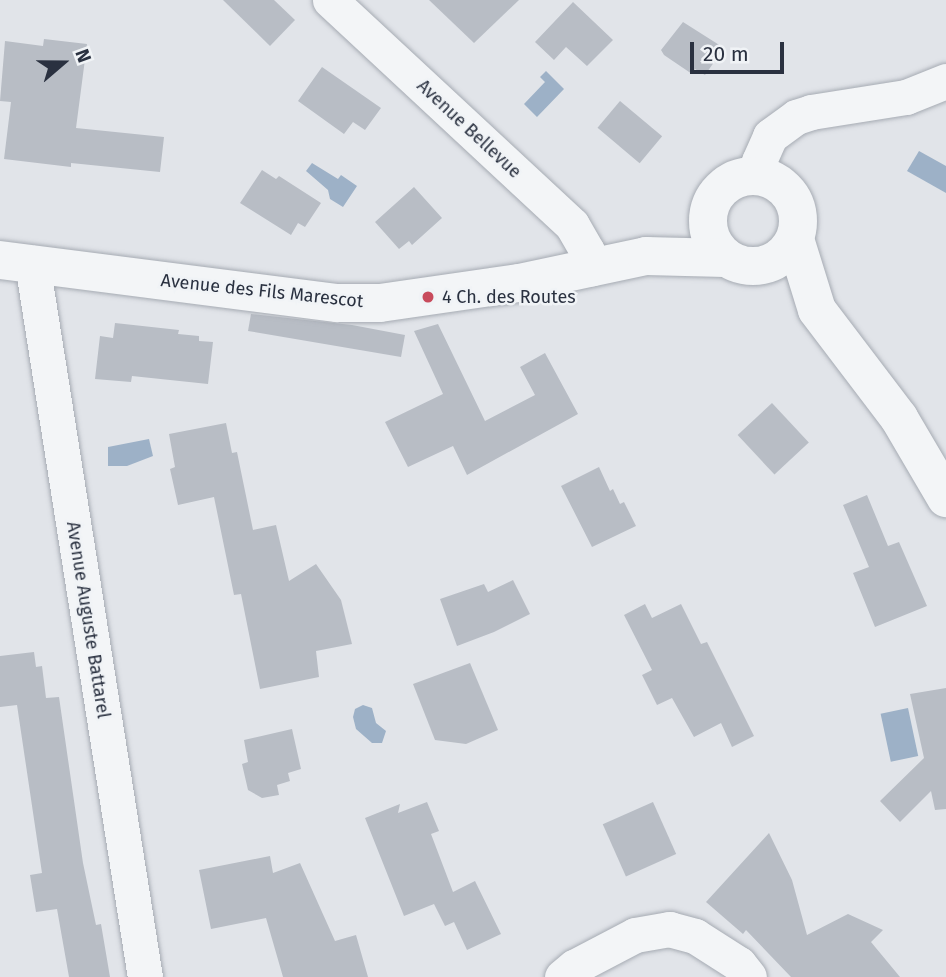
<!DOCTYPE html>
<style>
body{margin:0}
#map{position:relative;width:946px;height:977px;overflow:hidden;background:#e1e4e9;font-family:"Fira Sans",sans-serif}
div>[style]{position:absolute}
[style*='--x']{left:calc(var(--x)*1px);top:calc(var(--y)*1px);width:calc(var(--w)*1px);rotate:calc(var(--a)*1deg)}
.water>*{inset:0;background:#9db1c7;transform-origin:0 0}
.building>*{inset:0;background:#b8bdc5;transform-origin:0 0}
.roads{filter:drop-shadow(0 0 2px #a6abb3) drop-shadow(0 0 2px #a6abb3)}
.minor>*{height:35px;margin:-17.5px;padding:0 17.5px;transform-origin:17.5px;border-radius:17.5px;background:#f3f5f7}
.tertiary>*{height:38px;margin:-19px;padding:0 19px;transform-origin:19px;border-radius:19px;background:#f3f5f7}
.tertiary>.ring{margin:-19px;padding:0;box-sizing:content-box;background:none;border:38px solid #f3f5f7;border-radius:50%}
.dots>*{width:19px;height:19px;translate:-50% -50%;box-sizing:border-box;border:4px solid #f0f3f6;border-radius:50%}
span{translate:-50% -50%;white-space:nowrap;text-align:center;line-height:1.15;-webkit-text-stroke:5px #f0f3f6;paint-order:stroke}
.street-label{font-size:18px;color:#2a3140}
.poi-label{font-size:18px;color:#2a3140}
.left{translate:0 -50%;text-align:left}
.north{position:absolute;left:28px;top:28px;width:70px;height:70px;-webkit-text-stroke:5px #f0f3f6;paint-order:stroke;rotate:70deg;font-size:19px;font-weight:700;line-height:28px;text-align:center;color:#2a3140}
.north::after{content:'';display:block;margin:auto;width:24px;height:32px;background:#2a3140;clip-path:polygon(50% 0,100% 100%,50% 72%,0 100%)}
.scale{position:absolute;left:690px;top:42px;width:94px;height:32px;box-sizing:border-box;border:4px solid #2a3140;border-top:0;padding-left:9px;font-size:21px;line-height:24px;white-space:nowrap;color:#2a3140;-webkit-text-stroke:5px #f0f3f6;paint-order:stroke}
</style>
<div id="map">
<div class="water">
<i style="clip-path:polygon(546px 71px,564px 89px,537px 117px,524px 104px,545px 82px,540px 77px)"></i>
<i style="clip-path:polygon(919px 151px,946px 166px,946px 193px,907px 171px)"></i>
<i style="clip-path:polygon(312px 163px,338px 179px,341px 175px,357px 186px,343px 207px,330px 199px,328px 190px,306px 171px)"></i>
<i style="clip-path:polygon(149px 439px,153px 456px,127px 466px,108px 466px,108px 447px)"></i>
<i style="clip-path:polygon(363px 705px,372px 708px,376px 723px,386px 731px,382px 743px,372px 743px,356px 729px,353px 717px,355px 709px)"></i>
<i style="left:908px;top:708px;width:49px;height:28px;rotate:78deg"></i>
</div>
<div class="building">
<i style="clip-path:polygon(223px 0,274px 0,295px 20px,270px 46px)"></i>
<i style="clip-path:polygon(429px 0,519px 0,474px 43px)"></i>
<i style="clip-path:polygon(573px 2px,613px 40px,587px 66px,566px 47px,554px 60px,535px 42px)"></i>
<i style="clip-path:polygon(683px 22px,724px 48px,705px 75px,695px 69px,692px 74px,664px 55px,661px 50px)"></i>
<i style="clip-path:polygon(44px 39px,87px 44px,76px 128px,164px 137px,160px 172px,71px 163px,71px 167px,4px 159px,11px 102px,0 101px,5px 41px,43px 46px)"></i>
<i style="clip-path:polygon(322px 67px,381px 108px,365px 130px,353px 122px,344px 134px,298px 101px)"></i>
<i style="left:620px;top:101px;width:55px;height:35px;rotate:40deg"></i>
<i style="clip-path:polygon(262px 170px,276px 179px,279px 176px,321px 203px,305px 227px,298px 223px,291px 235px,240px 203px)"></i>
<i style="clip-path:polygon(414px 187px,442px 218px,412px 245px,409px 241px,399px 249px,375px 222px)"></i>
<i style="clip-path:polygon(251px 314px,352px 325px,405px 335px,401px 357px,248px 331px)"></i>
<i style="clip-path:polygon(115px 323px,179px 330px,178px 334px,199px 336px,199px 341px,213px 342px,208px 384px,132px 376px,131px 382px,95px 379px,100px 336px,113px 338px)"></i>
<i style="clip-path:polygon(438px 324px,485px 421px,535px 395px,520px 367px,545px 353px,578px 414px,467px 475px,453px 446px,408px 467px,385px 422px,443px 394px,414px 331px)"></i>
<i style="left:772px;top:403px;width:54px;height:47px;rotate:47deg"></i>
<i style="clip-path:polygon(226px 423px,232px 453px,237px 452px,253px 530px,276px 525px,289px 581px,316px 564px,341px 600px,352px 644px,316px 651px,319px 677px,260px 689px,241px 594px,234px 595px,214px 497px,178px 505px,170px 469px,175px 467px,169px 434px)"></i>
<i style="clip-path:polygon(599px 467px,610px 491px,613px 489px,620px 504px,624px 502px,636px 526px,592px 547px,561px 486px)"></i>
<i style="clip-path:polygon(867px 495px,888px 546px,899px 542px,927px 606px,875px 627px,853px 573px,869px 567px,843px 505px)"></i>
<i style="clip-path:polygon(513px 580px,530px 614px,494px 632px,457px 646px,440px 599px,484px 584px,488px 592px)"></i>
<i style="clip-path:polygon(645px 604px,652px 618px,681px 604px,701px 644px,707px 642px,754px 736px,732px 747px,721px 723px,694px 737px,672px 698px,657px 705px,642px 675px,652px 670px,624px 615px)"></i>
<i style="clip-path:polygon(34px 652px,36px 667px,42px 666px,46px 698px,59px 697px,83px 863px,96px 925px,101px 924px,110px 977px,69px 977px,57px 909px,36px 912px,30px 875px,42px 873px,17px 705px,0 707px,0 656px)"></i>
<i style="clip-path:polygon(470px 663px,498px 730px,466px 744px,435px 740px,413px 684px)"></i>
<i style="clip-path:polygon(946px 688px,946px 809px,935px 810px,931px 791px,900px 822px,880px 801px,924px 758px,910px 694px)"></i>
<i style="clip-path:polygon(292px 729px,301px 769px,288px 773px,290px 781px,277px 785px,279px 795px,262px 798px,248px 790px,242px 764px,248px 762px,244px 740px)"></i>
<i style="clip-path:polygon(427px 802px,439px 831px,431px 834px,453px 892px,475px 881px,501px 934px,467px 950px,454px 922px,445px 926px,434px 904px,404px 916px,365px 818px,400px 804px,398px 813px)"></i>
<i style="left:653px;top:802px;width:57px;height:55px;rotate:66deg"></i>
<i style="clip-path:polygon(769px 833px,792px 880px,807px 935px,848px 914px,883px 930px,871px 942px,900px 977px,791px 977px,746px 930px,743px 934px,706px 902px)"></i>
<i style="clip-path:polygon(270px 856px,273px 873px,300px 863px,335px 941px,356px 935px,368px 977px,283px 977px,266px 918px,211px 929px,199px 870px)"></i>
</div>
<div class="roads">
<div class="minor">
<i style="--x:330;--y:0;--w:330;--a:42.9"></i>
<i style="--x:572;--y:225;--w:30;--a:60"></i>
<i style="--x:587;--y:251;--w:18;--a:77"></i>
<i style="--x:758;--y:176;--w:15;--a:-86"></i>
<i style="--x:759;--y:161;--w:27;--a:-66"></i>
<i style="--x:770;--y:136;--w:32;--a:-36"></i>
<i style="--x:796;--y:117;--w:16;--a:-18"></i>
<i style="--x:811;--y:112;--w:96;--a:-9"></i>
<i style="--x:906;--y:97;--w:43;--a:-21.8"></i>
<i style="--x:32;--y:263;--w:723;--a:81.01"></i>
<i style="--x:562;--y:977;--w:16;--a:-40"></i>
<i style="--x:574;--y:967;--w:69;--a:-27.7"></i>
<i style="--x:635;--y:935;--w:35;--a:-10"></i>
<i style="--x:669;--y:929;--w:27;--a:15"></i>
<i style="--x:695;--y:936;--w:52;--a:32.5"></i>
<i style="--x:739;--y:964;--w:16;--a:52"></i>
</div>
<div class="tertiary">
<i class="ring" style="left:708px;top:176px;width:52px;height:52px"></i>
<i style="--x:795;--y:239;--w:74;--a:72.8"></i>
<i style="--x:817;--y:310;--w:136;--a:52.8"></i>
<i style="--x:899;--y:418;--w:93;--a:59.6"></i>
<i style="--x:0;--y:260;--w:340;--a:7.3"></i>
<i style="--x:337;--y:303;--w:43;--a:0"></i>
<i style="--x:380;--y:303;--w:140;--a:-8.2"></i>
<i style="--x:519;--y:283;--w:130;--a:-12"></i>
<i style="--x:646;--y:256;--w:79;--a:1.5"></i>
</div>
</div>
<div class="dots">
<i style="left:428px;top:297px;background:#c84b5c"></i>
</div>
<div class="street-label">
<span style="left:469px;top:129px;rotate:43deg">Avenue Bellevue</span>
<span style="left:262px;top:291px;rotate:6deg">Avenue des Fils Marescot</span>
<span style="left:88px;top:620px;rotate:81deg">Avenue Auguste Battarel</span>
</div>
<div class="poi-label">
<span class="left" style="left:442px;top:297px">4 Ch. des Routes</span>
</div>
<div class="north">N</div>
<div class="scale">20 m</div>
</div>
